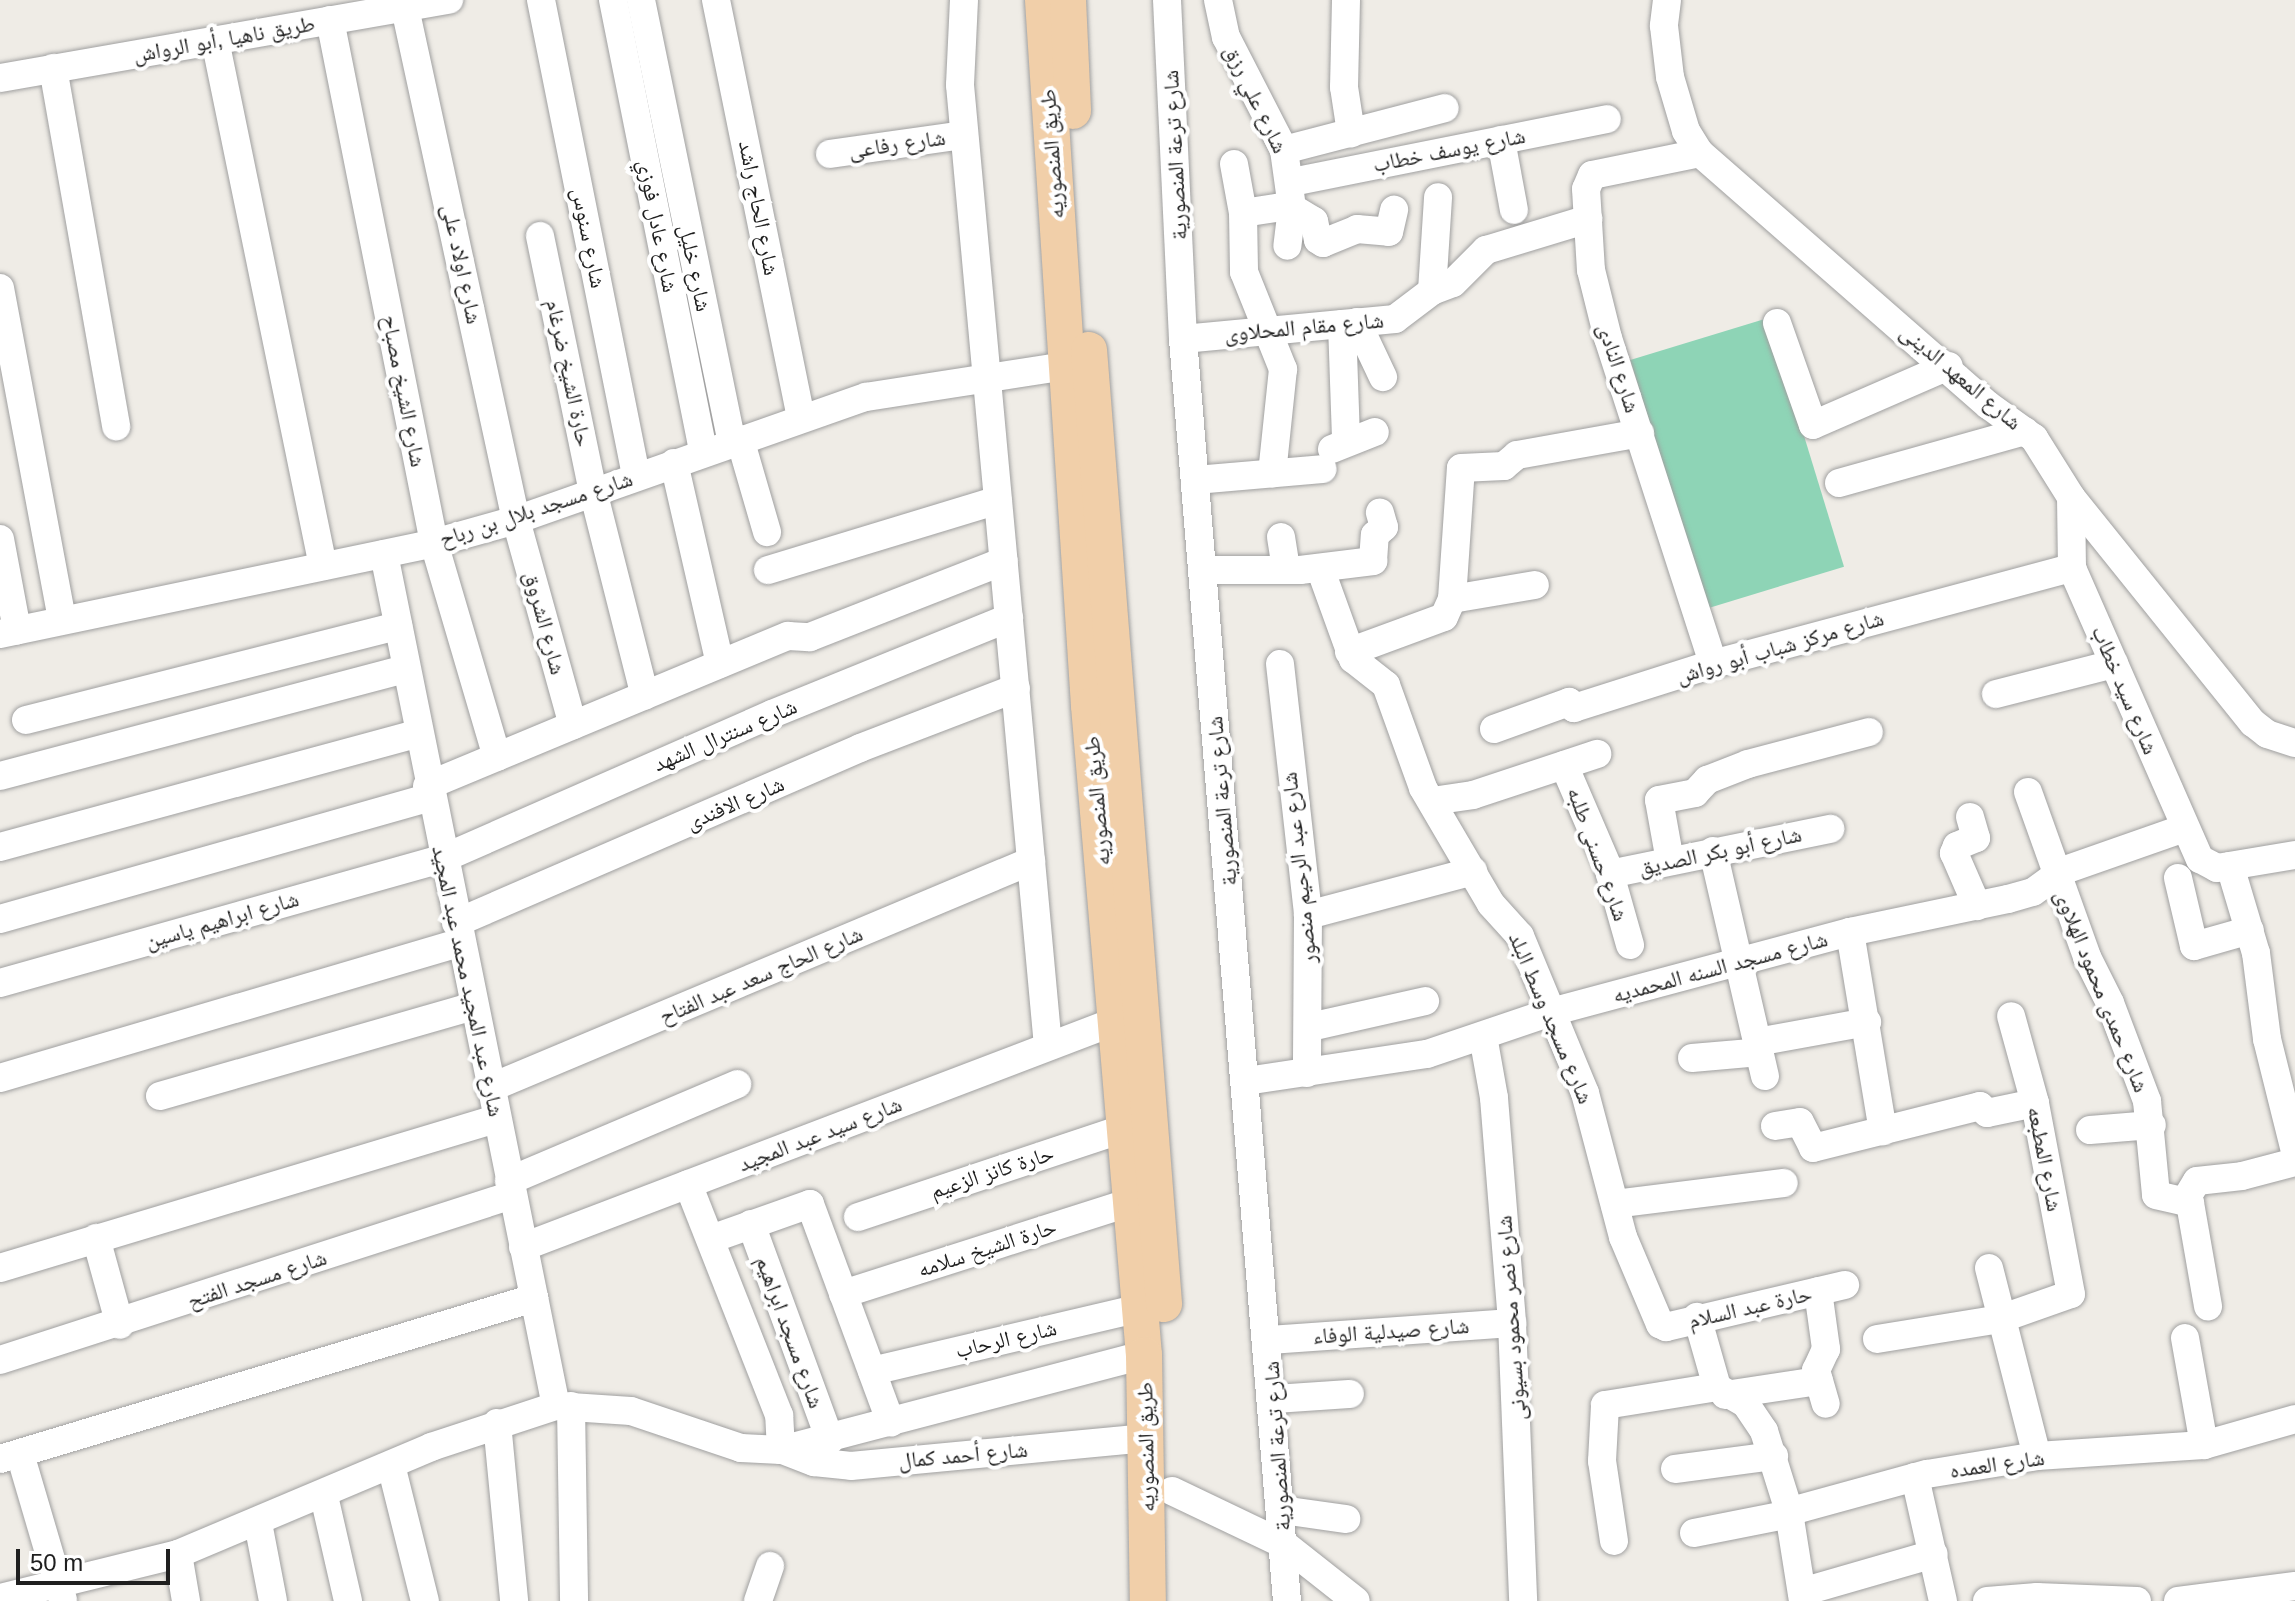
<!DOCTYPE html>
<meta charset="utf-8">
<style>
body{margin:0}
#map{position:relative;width:2295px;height:1601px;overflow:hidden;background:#efece6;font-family:Helvetica,"Noto Naskh Arabic",sans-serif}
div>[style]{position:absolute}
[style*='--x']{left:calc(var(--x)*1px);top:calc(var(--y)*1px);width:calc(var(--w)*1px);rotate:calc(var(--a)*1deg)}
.pitch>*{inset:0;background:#8ed4b6;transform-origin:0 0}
.roads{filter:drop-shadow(0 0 2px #a0a0a0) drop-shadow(0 0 2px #a0a0a0)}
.minor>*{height:28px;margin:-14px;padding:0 14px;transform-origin:14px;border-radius:14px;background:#fff}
.major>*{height:36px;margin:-18px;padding:0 18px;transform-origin:18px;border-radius:18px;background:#f1cfa9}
span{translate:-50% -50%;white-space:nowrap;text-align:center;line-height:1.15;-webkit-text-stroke:8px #fff;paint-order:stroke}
.street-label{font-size:22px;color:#1f1f1f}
.scale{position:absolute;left:16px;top:1549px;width:154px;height:36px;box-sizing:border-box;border:4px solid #1f1f1f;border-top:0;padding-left:10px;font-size:24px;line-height:28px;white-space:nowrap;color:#1f1f1f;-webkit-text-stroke:6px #fff;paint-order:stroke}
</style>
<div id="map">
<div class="pitch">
<i style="left:1768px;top:318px;width:260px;height:144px;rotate:73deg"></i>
</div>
<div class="roads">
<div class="minor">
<i style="--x:541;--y:0;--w:485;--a:78.7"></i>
<i style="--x:613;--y:0;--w:461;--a:78.7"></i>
<i style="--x:641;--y:0;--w:451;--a:78.4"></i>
<i style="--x:716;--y:0;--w:426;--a:78.5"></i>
<i style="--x:964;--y:0;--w:85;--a:92.7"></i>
<i style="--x:960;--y:85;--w:965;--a:84.77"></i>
<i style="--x:1167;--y:0;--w:339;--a:87.3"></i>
<i style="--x:1183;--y:339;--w:1266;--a:85.29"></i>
<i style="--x:1218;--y:0;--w:38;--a:78"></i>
<i style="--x:1226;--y:37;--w:127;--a:62.8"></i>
<i style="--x:1284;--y:150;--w:59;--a:82.1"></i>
<i style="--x:1292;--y:208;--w:38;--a:97"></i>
<i style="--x:1346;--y:0;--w:87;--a:91.3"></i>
<i style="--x:1344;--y:87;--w:47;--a:81.3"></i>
<i style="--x:1667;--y:0;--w:26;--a:97"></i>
<i style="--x:1664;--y:26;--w:51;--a:83.3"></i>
<i style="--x:1670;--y:77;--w:56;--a:73.5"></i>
<i style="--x:1686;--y:131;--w:26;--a:58"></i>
<i style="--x:1700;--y:153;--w:383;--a:41.2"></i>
<i style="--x:1988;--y:405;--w:57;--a:35.7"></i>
<i style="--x:2034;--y:438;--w:70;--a:57.9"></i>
<i style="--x:2071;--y:497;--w:290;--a:51.2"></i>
<i style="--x:2253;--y:723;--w:18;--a:38"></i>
<i style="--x:2267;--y:734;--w:29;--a:18"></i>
<i style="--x:405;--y:8;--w:524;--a:77.77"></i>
<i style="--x:516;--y:520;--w:213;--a:74.5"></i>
<i style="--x:330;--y:20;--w:533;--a:78.75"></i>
<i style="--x:434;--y:543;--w:223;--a:73.6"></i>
<i style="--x:215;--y:40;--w:537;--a:78.4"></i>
<i style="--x:53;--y:68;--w:364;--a:80"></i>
<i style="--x:0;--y:78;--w:456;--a:-9.9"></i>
<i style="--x:1501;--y:140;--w:71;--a:79.5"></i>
<i style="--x:1284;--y:150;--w:166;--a:-14.6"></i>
<i style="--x:1700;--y:153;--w:110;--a:168.5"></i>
<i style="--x:1592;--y:175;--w:15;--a:113"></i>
<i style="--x:1586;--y:189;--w:81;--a:86.5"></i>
<i style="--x:1591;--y:270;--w:70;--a:76"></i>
<i style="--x:1608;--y:338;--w:342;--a:72.1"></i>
<i style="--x:830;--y:154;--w:135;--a:-8.1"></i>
<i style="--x:1234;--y:164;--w:50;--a:79.6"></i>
<i style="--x:1243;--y:213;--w:59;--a:89"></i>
<i style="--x:1244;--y:272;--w:105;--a:68.1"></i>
<i style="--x:1283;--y:369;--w:105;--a:96"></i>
<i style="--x:1292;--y:182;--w:321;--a:-11.3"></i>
<i style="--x:1243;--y:213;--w:47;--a:-8.7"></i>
<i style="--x:1289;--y:206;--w:29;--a:31"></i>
<i style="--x:1314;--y:221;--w:19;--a:78"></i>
<i style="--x:1318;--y:240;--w:6;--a:31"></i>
<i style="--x:1323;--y:243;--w:37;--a:-22"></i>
<i style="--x:1357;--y:229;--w:32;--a:5"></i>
<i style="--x:1389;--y:232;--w:23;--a:-77"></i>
<i style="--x:540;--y:236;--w:260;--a:78.3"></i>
<i style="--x:593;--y:491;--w:211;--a:75.8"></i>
<i style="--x:0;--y:288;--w:338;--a:79.4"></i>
<i style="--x:1432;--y:291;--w:94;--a:-86.3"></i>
<i style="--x:1357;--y:322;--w:61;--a:64.7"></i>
<i style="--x:1777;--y:323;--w:108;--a:70.6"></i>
<i style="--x:1813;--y:425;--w:148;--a:-23.5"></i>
<i style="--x:1342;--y:324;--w:117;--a:88"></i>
<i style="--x:1183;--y:339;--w:213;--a:-5.4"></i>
<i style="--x:1395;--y:319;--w:46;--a:-37.1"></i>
<i style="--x:1432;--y:291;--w:22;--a:-21"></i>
<i style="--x:1453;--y:283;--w:47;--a:-45"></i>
<i style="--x:1486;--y:250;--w:107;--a:-16.9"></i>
<i style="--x:740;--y:439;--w:97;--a:73.8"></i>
<i style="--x:1332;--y:449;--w:46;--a:-21.6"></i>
<i style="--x:674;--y:463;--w:206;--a:77.1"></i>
<i style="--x:1195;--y:480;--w:128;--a:-4.9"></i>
<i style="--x:1839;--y:483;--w:193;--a:-15.6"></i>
<i style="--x:2071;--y:497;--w:71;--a:89.2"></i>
<i style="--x:2072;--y:568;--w:318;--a:66.3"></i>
<i style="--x:2200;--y:859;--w:19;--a:28"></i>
<i style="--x:2217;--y:868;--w:79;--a:-9.5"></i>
<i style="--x:1281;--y:537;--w:33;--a:81"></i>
<i style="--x:0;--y:539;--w:93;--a:79.4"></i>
<i style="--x:384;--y:554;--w:869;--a:78.59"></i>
<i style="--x:1320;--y:568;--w:97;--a:70.1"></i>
<i style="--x:1353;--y:659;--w:42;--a:38.2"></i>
<i style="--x:1386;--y:685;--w:109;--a:70.2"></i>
<i style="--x:1423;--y:788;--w:134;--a:59.6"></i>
<i style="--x:1491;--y:904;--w:43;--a:47.8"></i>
<i style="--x:1520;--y:936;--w:170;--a:67.5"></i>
<i style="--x:1585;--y:1093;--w:149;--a:75.2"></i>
<i style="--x:1623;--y:1237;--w:95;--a:67"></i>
<i style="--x:1660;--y:1324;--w:7;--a:27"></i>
<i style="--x:1666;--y:1327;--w:184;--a:-13.2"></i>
<i style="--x:768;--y:570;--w:240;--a:-16.9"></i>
<i style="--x:1203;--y:570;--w:97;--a:0"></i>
<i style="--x:1300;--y:570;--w:74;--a:-7"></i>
<i style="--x:1373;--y:561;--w:26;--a:-86"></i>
<i style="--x:1375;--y:535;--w:12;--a:-42"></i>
<i style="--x:1384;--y:527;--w:15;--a:-106"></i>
<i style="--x:1452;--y:599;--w:131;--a:-86.1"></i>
<i style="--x:1461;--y:468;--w:43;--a:-2.7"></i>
<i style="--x:1504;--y:466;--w:17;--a:-40"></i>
<i style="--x:1517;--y:455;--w:125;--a:-10.1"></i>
<i style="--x:0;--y:634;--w:443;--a:-11.8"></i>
<i style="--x:434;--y:543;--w:85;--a:-15.7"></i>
<i style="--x:516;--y:520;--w:371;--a:-19.4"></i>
<i style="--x:866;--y:397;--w:202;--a:-8.8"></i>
<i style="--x:1349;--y:652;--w:101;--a:-20.2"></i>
<i style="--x:1444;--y:617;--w:20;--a:-66"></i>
<i style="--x:1452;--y:599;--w:84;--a:-9.6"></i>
<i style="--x:1280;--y:664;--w:253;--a:83.6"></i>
<i style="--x:1308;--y:915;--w:158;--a:90.4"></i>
<i style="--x:1996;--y:694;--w:122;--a:-14.3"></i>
<i style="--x:26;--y:720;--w:384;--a:-14.2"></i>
<i style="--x:1494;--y:729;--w:80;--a:-19.8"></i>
<i style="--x:1569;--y:702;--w:8;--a:50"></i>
<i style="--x:1574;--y:708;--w:146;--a:-17.6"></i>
<i style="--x:1713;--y:664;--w:372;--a:-15"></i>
<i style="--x:1564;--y:765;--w:111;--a:66.7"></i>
<i style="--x:1608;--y:867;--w:81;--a:74.2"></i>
<i style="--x:0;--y:776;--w:419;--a:-14.8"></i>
<i style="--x:427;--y:786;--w:391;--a:-22.6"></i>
<i style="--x:788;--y:636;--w:22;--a:3"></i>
<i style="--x:810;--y:637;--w:208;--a:-21.4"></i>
<i style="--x:2028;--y:792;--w:175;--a:70.3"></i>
<i style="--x:2087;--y:957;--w:51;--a:63.4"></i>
<i style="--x:2110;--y:1003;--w:105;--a:69.3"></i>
<i style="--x:2147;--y:1101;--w:94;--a:84.5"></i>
<i style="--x:2156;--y:1195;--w:35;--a:13"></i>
<i style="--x:2190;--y:1203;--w:105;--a:80.1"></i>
<i style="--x:1432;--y:801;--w:41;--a:-8.3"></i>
<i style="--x:1473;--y:795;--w:131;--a:-18.3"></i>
<i style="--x:1970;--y:817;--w:22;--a:74"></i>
<i style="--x:1976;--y:838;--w:21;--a:157"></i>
<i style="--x:1957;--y:846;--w:8;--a:113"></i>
<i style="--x:1954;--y:853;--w:58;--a:66.5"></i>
<i style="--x:0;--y:847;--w:432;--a:-15.2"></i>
<i style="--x:1713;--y:851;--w:231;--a:77"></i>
<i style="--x:1670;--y:861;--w:62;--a:-100.2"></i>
<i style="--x:1659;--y:800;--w:37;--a:-11"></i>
<i style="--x:1695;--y:793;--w:18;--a:-47"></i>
<i style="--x:1707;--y:780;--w:44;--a:-21.3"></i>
<i style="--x:1748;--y:764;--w:125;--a:-14.8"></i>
<i style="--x:2230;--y:866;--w:91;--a:73.4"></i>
<i style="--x:2256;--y:953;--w:87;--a:82.7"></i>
<i style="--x:2267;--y:1039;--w:115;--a:76"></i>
<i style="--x:1610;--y:874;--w:225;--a:-11.6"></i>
<i style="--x:2178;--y:878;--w:70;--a:76.8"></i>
<i style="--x:2194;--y:946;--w:58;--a:-15.9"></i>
<i style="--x:1308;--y:915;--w:171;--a:-14.9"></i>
<i style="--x:0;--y:919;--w:446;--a:-15.8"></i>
<i style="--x:456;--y:923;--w:440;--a:-23.4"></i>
<i style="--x:860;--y:748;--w:167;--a:-21"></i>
<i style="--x:1850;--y:932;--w:202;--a:80.6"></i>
<i style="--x:0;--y:983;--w:461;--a:-15.7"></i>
<i style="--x:444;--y:858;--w:358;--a:-23.7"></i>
<i style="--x:772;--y:714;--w:256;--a:-22.1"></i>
<i style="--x:1310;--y:1027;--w:118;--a:-12.7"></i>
<i style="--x:1483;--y:1036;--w:63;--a:79.9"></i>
<i style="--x:1494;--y:1098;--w:226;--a:85.4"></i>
<i style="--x:1512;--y:1323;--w:278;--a:87.7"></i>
<i style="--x:1757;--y:1042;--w:112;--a:-10.3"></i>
<i style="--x:1692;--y:1058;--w:68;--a:-5"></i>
<i style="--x:0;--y:1078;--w:479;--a:-16.4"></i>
<i style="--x:1246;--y:1081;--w:183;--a:-8.5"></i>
<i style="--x:1427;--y:1054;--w:131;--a:-18.7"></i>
<i style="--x:1551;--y:1012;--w:310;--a:-15"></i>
<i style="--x:1850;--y:932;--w:161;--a:-11.8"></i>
<i style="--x:2008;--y:899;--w:26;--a:-16"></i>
<i style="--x:2033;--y:892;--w:36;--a:-36"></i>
<i style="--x:2062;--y:871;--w:130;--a:-19.3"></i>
<i style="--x:490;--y:1088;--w:587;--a:-22.76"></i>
<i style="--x:160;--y:1096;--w:326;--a:-16"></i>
<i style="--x:1775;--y:1126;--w:25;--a:-9"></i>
<i style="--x:1800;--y:1122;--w:29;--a:63"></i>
<i style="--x:1813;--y:1148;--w:172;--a:-14.1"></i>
<i style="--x:1980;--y:1106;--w:10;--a:45"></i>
<i style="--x:1987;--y:1113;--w:49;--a:-11.8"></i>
<i style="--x:2090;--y:1130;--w:62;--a:-4.6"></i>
<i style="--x:509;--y:1181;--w:248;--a:-23"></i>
<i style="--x:2186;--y:1199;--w:21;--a:-59"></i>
<i style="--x:2197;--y:1181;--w:45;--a:-6.3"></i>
<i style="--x:2242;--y:1176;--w:55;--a:-14.8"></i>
<i style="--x:1615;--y:1204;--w:170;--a:-7.1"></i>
<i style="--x:858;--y:1217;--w:281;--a:-18.4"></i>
<i style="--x:751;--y:1224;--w:230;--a:69.9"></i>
<i style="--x:96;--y:1238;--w:90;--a:74.6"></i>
<i style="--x:711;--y:1239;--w:105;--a:-19.5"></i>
<i style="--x:810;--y:1204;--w:233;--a:69.7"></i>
<i style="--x:523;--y:1247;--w:635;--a:-20.86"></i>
<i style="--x:0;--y:1268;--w:518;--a:-16.72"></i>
<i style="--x:1989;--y:1268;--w:194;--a:75.7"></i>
<i style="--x:1818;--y:1291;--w:59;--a:82.1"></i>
<i style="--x:1826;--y:1349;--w:23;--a:115"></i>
<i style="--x:1816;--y:1370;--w:35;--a:74"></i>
<i style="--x:843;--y:1294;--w:302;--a:-17.7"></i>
<i style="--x:2185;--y:1338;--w:109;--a:79.9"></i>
<i style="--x:1877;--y:1339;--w:125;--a:-9.2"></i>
<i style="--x:2000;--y:1319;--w:75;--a:-19.4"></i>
<i style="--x:2071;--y:1294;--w:194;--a:-100.7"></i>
<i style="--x:2035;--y:1103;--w:90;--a:-105.4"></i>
<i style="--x:1269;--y:1340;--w:244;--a:-4"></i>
<i style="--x:0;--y:1360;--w:538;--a:-17.86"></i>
<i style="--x:872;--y:1371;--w:276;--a:-13.2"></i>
<i style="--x:1725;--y:1395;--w:95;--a:-8.5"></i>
<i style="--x:1274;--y:1399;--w:76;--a:-3.8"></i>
<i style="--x:571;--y:1406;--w:195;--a:89.1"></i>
<i style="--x:497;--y:1423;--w:179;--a:84.5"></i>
<i style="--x:781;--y:1450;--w:375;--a:-14.7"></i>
<i style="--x:785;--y:1451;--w:31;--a:21"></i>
<i style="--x:814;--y:1462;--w:37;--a:6"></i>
<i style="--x:851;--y:1466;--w:297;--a:-5.4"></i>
<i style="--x:20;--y:1454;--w:152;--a:73.6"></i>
<i style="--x:0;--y:1459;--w:558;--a:-16.78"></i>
<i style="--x:391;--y:1465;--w:140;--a:76"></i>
<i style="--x:1675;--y:1469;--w:100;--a:-7.5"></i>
<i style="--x:1915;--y:1477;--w:127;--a:77.3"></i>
<i style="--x:1172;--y:1491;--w:125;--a:25.5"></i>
<i style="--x:1285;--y:1545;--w:90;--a:38.3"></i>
<i style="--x:324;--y:1496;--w:108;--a:77.1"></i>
<i style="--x:1282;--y:1510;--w:65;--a:8"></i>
<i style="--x:258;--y:1523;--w:79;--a:79.1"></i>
<i style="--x:1694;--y:1533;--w:98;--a:-11.2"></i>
<i style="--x:1790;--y:1514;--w:87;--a:-107.4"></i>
<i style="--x:1764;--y:1431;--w:32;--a:-124"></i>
<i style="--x:1746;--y:1404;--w:34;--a:-150"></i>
<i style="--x:1717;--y:1387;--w:73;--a:-105.9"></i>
<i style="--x:1614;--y:1541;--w:81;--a:-98.5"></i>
<i style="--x:1602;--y:1461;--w:56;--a:-86.9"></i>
<i style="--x:1605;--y:1405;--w:113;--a:-9.1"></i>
<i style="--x:178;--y:1554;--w:48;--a:80.3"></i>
<i style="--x:1802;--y:1592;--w:137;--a:-16.1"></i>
<i style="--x:0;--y:1598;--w:183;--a:-13.9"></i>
<i style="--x:178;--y:1554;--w:275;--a:-22.9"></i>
<i style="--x:431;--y:1447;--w:132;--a:-18.2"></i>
<i style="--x:556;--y:1406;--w:75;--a:3.8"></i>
<i style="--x:631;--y:1411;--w:116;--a:18.6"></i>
<i style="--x:741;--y:1448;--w:40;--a:2.9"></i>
<i style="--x:781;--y:1450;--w:35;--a:-93"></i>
<i style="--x:779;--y:1415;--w:248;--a:-111.5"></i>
<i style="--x:758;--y:1601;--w:37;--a:-71"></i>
<i style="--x:1803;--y:1601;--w:83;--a:-99"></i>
<i style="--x:1790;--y:1519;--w:10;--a:-61"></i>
<i style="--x:1795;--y:1510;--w:137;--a:-15.3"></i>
<i style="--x:1927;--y:1474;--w:111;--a:-9.3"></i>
<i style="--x:2037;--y:1456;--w:167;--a:-3.8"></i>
<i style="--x:2204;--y:1445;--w:95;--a:-15.9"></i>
<i style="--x:1987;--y:1601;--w:50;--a:-4.6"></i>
<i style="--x:2037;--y:1597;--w:100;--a:2.3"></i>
<i style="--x:2178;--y:1601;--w:118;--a:-7.3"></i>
</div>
<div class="major">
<i style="--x:1043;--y:0;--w:707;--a:86.27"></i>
<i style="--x:1089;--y:706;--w:651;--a:85.16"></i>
<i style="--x:1144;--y:1355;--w:246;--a:89.1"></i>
<i style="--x:1068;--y:0;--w:111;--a:87.4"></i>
<i style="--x:1089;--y:350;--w:957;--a:85.5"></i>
</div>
</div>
<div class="street-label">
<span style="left:224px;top:39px;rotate:-10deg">طريق ناهيا ,أبو الرواش</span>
<span style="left:1256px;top:99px;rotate:64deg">شارع علي رزق</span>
<span style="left:897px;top:144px;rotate:-8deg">شارع رفاعى</span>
<span style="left:1449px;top:150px;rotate:-11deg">شارع يوسف خطاب</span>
<span style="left:1052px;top:154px;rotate:-94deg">طريق المنصوريه</span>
<span style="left:1175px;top:155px;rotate:-93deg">شارع ترعة المنصورية</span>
<span style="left:759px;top:208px;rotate:79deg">شارع الحاج راشد</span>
<span style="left:658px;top:226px;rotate:79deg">شارع عادل فوزي</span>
<span style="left:589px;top:238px;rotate:79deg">شارع سنوس</span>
<span style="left:462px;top:264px;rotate:78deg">شارع اولاد على</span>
<span style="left:695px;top:268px;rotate:78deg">شارع خليل</span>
<span style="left:1304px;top:327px;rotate:-5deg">شارع مقام المحلاوى</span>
<span style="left:1619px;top:368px;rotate:72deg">شارع النادى</span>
<span style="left:569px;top:373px;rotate:78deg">حارة الشيخ ضرغام</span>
<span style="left:1961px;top:377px;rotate:40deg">شارع المعهد الدينى</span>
<span style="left:404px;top:391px;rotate:79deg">شارع الشيخ مصباح</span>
<span style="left:536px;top:509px;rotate:-18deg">شارع مسجد بلال بن رباح</span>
<span style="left:545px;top:623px;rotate:75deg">شارع الشروق</span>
<span style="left:1780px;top:647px;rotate:-16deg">شارع مركز شباب أبو رواش</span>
<span style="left:2125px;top:690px;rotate:67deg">شارع سيد خطاب</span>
<span style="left:725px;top:735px;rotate:-23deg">شارع سنترال الشهد</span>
<span style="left:1097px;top:801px;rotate:-95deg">طريق المنصوريه</span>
<span style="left:1222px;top:801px;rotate:-95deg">شارع ترعة المنصورية</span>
<span style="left:735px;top:803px;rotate:-23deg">شارع الافندى</span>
<span style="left:1720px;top:851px;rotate:-12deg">شارع أبو بكر الصديق</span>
<span style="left:1598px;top:854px;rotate:70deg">شارع حسنى طلبه</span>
<span style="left:1299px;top:868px;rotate:-96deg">شارع عبد الرحيم منصور</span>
<span style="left:222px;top:920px;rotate:-16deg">شارع ابراهيم ياسين</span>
<span style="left:1720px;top:967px;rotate:-15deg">شارع مسجد السنه المحمديه</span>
<span style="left:761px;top:975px;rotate:-23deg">شارع الحاج سعد عبد الفتاح</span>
<span style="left:468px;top:981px;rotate:78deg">شارع عبد المجيد محمد عبد المجيد</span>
<span style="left:2102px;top:991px;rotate:68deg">شارع حمدى محمود الهلاوى</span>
<span style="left:1551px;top:1018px;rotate:67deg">شارع مسجد وسط البلد</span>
<span style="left:820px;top:1134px;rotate:-21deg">شارع سيد عبد المجيد</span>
<span style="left:2045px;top:1159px;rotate:79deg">شارع المطبعه</span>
<span style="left:992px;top:1172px;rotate:-18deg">حارة كانز الزعيم</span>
<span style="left:987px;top:1248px;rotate:-18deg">حارة الشيخ سلامه</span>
<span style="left:257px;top:1279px;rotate:-18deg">شارع مسجد الفتح</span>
<span style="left:1750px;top:1307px;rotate:-13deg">حارة عبد السلام</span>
<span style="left:1511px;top:1318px;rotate:-94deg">شارع نصر محمود بسيونى</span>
<span style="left:1391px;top:1331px;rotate:-4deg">شارع صيدلية الوفاء</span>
<span style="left:790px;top:1332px;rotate:70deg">شارع مسجد ابراهيم</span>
<span style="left:1006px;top:1339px;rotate:-13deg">شارع الرحاب</span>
<span style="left:1277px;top:1446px;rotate:-94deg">شارع ترعة المنصورية</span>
<span style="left:1146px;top:1447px;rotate:-91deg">طريق المنصوريه</span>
<span style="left:963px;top:1455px;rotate:-5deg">شارع أحمد كمال</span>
<span style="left:1997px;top:1464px;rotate:-8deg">شارع العمده</span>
</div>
<div class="scale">50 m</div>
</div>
